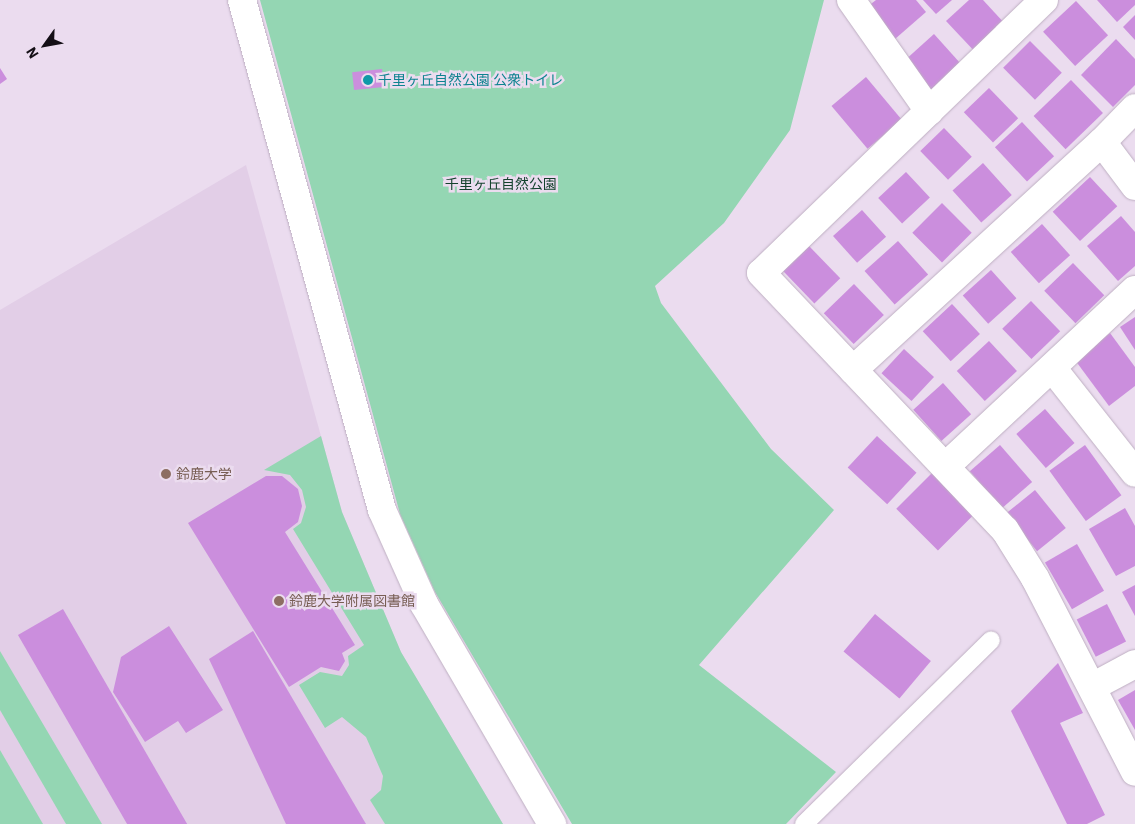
<!DOCTYPE html>
<meta charset="utf-8">
<style>
body{margin:0}
#map{position:relative;width:1135px;height:824px;overflow:hidden;background:#ebdcef;font-family:"IBM Plex Sans","Noto Sans JP",sans-serif}
div>[style]{position:absolute}
[style*='--x']{left:calc(var(--x)*1px);top:calc(var(--y)*1px);width:calc(var(--w)*1px);rotate:calc(var(--a)*1deg)}
.built>*{inset:0;background:#e2cee7}
.green>*{inset:0;background:#94d6b3}
.building>*{inset:0;background:#cb8edd;transform-origin:0 0}
.roads{filter:drop-shadow(0 0 1px #beafc2) drop-shadow(0 0 1px #beafc2)}
.service>*{height:18px;margin:-9px;padding:0 9px;transform-origin:9px;border-radius:9px;background:#fff}
.minor>*{height:28px;margin:-14px;padding:0 14px;transform-origin:14px;border-radius:14px;background:#fff}
.tertiary>*{height:28px;margin:-14px;padding:0 14px;transform-origin:14px;border-radius:14px;background:#fff}
.dots>*{width:14px;height:14px;translate:-50% -50%;box-sizing:border-box;border:2px solid #ebdcef;border-radius:50%}
span{translate:-50% -50%;white-space:nowrap;text-align:center;line-height:1.15;-webkit-text-stroke:5px #ebdcef;paint-order:stroke}
.culture-label{font-size:14px;color:#0d838f}
.left{translate:0 -50%;text-align:left}
.park-label{font-size:14px;color:#13422d}
.education-label{font-size:14px;color:#785e54}
.north{position:absolute;left:20px;top:20px;width:50px;height:50px;-webkit-text-stroke:4px #ebdcef;paint-order:stroke;rotate:238deg;font-size:14px;font-weight:700;line-height:20px;text-align:center;color:#140f16}
.north::after{content:'';display:block;margin:auto;width:18px;height:22px;background:#140f16;clip-path:polygon(50% 0,100% 100%,50% 72%,0 100%)}
</style>
<div id="map">
<div class="built">
<i style="clip-path:polygon(246px 165px,342px 512px,401px 652px,503px 824px,0 824px,0 310px)"></i>
</div>
<div class="green">
<i style="clip-path:polygon(260px 0,824px 0,790px 130px,724px 223px,655px 286px,661px 303px,771px 449px,834px 510px,699px 665px,836px 772px,786px 824px,572px 824px,435px 592px,400px 514px)"></i>
<i style="clip-path:polygon(321px 436px,342px 512px,401px 652px,503px 824px,385px 824px,370px 800px,381px 790px,383px 776px,366px 737px,342px 717px,325px 728px,299px 685px,320px 672px,342px 676px,349px 665px,348px 656px,364px 645px,293px 529px,301px 523px,306px 507px,302px 490px,290px 475px,264px 470px)"></i>
<i style="clip-path:polygon(0 651px,102px 824px,66px 824px,0 710px)"></i>
<i style="clip-path:polygon(0 750px,43px 824px,0 824px)"></i>
</div>
<div class="building">
<i style="clip-path:polygon(876px 0,916px 0,926px 12px,895px 39px,867px 7px)"></i>
<i style="clip-path:polygon(923px 0,952px 0,936px 14px)"></i>
<i style="clip-path:polygon(969px 0,983px 0,1007px 26px,977px 54px,946px 21px)"></i>
<i style="clip-path:polygon(1097px 0,1135px 0,1135px 5px,1117px 22px)"></i>
<i style="left:1076px;top:1px;width:47px;height:45px;rotate:47deg"></i>
<i style="clip-path:polygon(1135px 15px,1135px 40px,1123px 27px)"></i>
<i style="left:934px;top:34px;width:46px;height:41px;rotate:48deg"></i>
<i style="clip-path:polygon(1116px 39px,1135px 59px,1135px 85px,1113px 107px,1081px 75px)"></i>
<i style="left:1030px;top:41px;width:45px;height:38px;rotate:45deg"></i>
<i style="clip-path:polygon(0 68px,7px 79px,0 84px)"></i>
<i style="left:382px;top:69px;width:18px;height:30px;rotate:84deg"></i>
<i style="left:866px;top:77px;width:56px;height:45px;rotate:50deg"></i>
<i style="left:1071px;top:80px;width:46px;height:52px;rotate:46deg"></i>
<i style="left:989px;top:88px;width:42px;height:35px;rotate:46deg"></i>
<i style="left:1022px;top:122px;width:47px;height:37px;rotate:47deg"></i>
<i style="left:944px;top:128px;width:40px;height:33px;rotate:46deg"></i>
<i style="left:983px;top:163px;width:43px;height:41px;rotate:48deg"></i>
<i style="left:906px;top:172px;width:35px;height:38px;rotate:47deg"></i>
<i style="left:1090px;top:177px;width:40px;height:51px;rotate:47deg"></i>
<i style="left:942px;top:203px;width:42px;height:42px;rotate:45deg"></i>
<i style="left:862px;top:210px;width:36px;height:39px;rotate:48deg"></i>
<i style="clip-path:polygon(1121px 216px,1135px 232px,1135px 266px,1118px 281px,1087px 246px)"></i>
<i style="left:1042px;top:224px;width:42px;height:42px;rotate:48deg"></i>
<i style="left:898px;top:241px;width:45px;height:45px;rotate:48deg"></i>
<i style="left:809px;top:246px;width:45px;height:36px;rotate:46deg"></i>
<i style="left:1073px;top:263px;width:45px;height:40px;rotate:46deg"></i>
<i style="left:991px;top:270px;width:38px;height:38px;rotate:48deg"></i>
<i style="left:854px;top:284px;width:43px;height:42px;rotate:46deg"></i>
<i style="left:1031px;top:301px;width:42px;height:40px;rotate:46deg"></i>
<i style="left:952px;top:304px;width:41px;height:40px;rotate:47deg"></i>
<i style="clip-path:polygon(1135px 317px,1135px 350px,1120px 327px)"></i>
<i style="clip-path:polygon(1110px 333px,1135px 367px,1135px 386px,1109px 406px,1075px 360px)"></i>
<i style="left:989px;top:341px;width:41px;height:44px;rotate:47deg"></i>
<i style="left:904px;top:349px;width:41px;height:33px;rotate:43deg"></i>
<i style="left:943px;top:383px;width:42px;height:40px;rotate:48deg"></i>
<i style="left:1045px;top:409px;width:45px;height:38px;rotate:49deg"></i>
<i style="left:877px;top:436px;width:54px;height:43px;rotate:43deg"></i>
<i style="left:1000px;top:445px;width:49px;height:40px;rotate:49deg"></i>
<i style="left:1085px;top:445px;width:62px;height:44px;rotate:54deg"></i>
<i style="left:933px;top:472px;width:59px;height:52px;rotate:45deg"></i>
<i style="clip-path:polygon(266px 476px,282px 476px,298px 489px,302px 506px,298px 522px,285px 532px,355px 645px,342px 653px,345px 661px,339px 671px,321px 667px,289px 687px,188px 523px)"></i>
<i style="left:1035px;top:490px;width:49px;height:37px;rotate:51deg"></i>
<i style="clip-path:polygon(1125px 508px,1135px 526px,1135px 566px,1116px 576px,1089px 529px)"></i>
<i style="left:1077px;top:544px;width:54px;height:37px;rotate:60deg"></i>
<i style="clip-path:polygon(1135px 585px,1135px 616px,1122px 592px)"></i>
<i style="left:1107px;top:604px;width:42px;height:34px;rotate:63deg"></i>
<i style="left:63px;top:609px;width:249px;height:52px;rotate:60deg"></i>
<i style="left:875px;top:614px;width:73px;height:49px;rotate:40deg"></i>
<i style="clip-path:polygon(169px 626px,223px 710px,186px 733px,178px 721px,145px 742px,113px 692px,121px 657px)"></i>
<i style="clip-path:polygon(253px 631px,366px 824px,286px 824px,209px 659px)"></i>
<i style="clip-path:polygon(1058px 663px,1083px 713px,1060px 723px,1105px 815px,1087px 824px,1067px 824px,1011px 711px)"></i>
<i style="clip-path:polygon(1135px 690px,1135px 730px,1118px 700px)"></i>
</div>
<div class="roads">
<div class="service">
<i style="--x:804;--y:824;--w:262;--a:-44.5"></i>
</div>
<div class="minor">
<i style="--x:851;--y:0;--w:136;--a:54.9"></i>
<i style="--x:1044;--y:0;--w:393;--a:136"></i>
<i style="--x:761;--y:273;--w:354;--a:46.5"></i>
<i style="--x:1005;--y:530;--w:57;--a:58"></i>
<i style="--x:1035;--y:578;--w:218;--a:62.7"></i>
<i style="--x:1102;--y:142;--w:47;--a:-45.9"></i>
<i style="--x:1053;--y:369;--w:132;--a:51.7"></i>
<i style="--x:853;--y:370;--w:338;--a:-42.5"></i>
<i style="--x:1102;--y:142;--w:55;--a:53.1"></i>
<i style="--x:946;--y:466;--w:258;--a:-43"></i>
<i style="--x:1092;--y:687;--w:49;--a:-28.1"></i>
</div>
<div class="tertiary">
<i style="--x:242;--y:0;--w:529;--a:74.65"></i>
<i style="--x:382;--y:510;--w:103;--a:65.9"></i>
<i style="--x:424;--y:604;--w:255;--a:59.8"></i>
</div>
</div>
<div class="dots">
<i style="left:368px;top:80px;background:#0f9aa8"></i>
<i style="left:166px;top:474px;background:#8d6e63"></i>
<i style="left:279px;top:601px;background:#8d6e63"></i>
</div>
<div class="culture-label">
<span class="left" style="left:378px;top:80px">千里ヶ丘自然公園 公衆トイレ</span>
</div>
<div class="park-label">
<span style="left:501px;top:184px">千里ヶ丘自然公園</span>
</div>
<div class="education-label">
<span class="left" style="left:176px;top:474px">鈴鹿大学</span>
<span class="left" style="left:289px;top:601px">鈴鹿大学附属図書館</span>
</div>
<div class="north">N</div>
</div>
